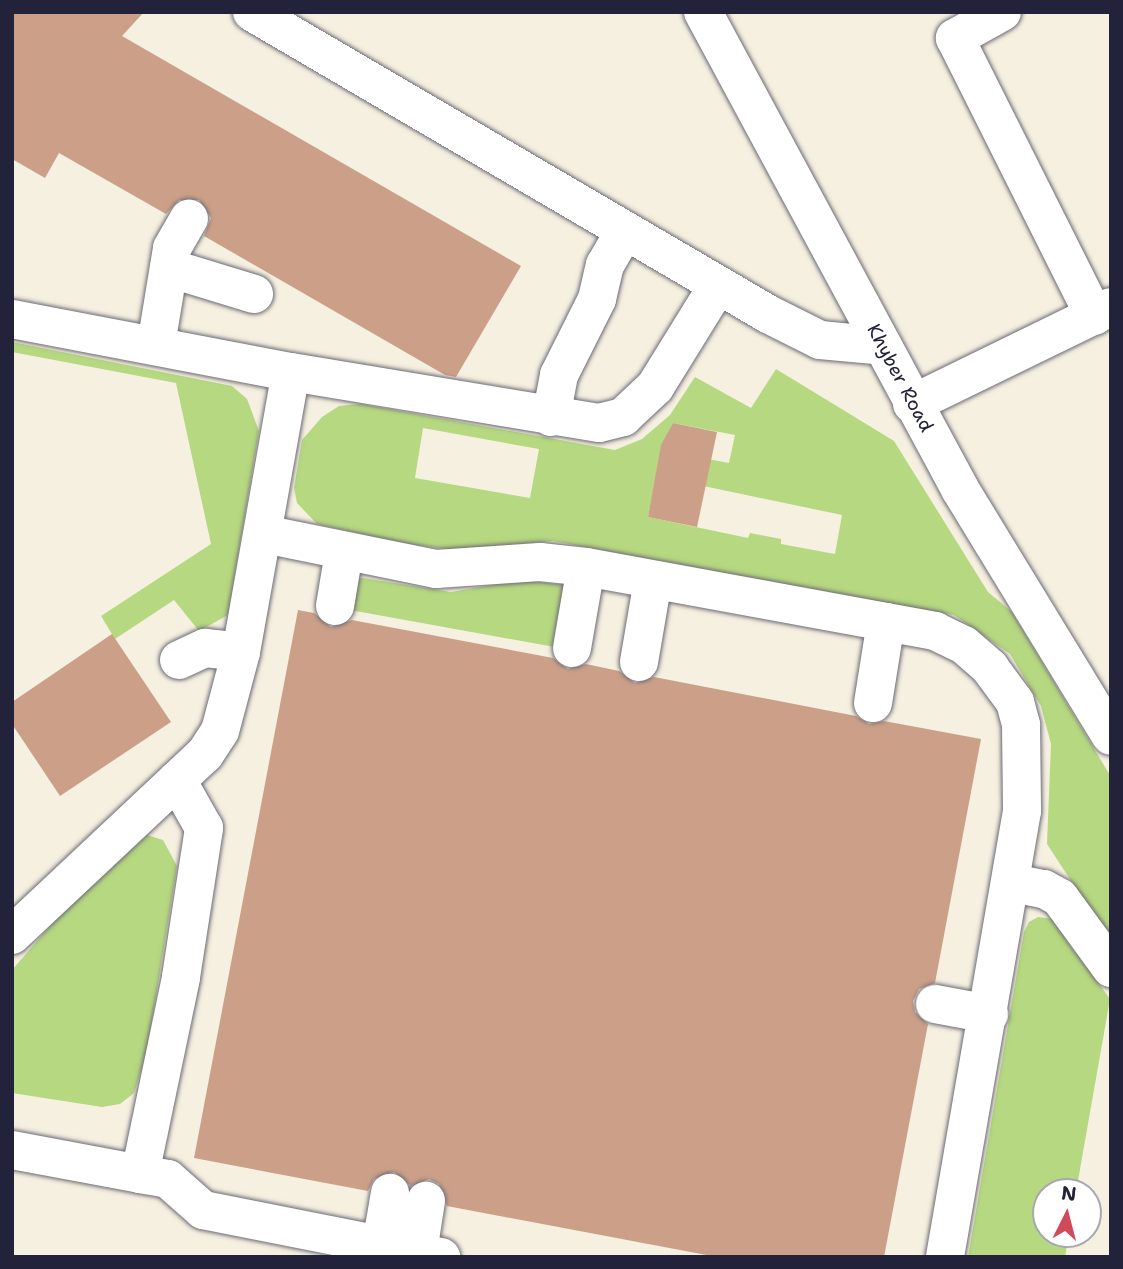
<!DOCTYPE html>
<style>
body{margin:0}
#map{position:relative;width:1123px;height:1269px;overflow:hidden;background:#f5f0e0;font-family:"Shantell Sans",sans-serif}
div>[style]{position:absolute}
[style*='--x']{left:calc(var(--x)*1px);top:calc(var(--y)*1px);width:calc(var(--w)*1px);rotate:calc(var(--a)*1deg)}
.green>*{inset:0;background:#b6d880}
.building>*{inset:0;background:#cca088}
.roads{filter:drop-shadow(0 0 2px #6c6a75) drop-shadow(0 0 2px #6c6a75)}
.minor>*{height:38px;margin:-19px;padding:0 19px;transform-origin:19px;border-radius:19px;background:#fff}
span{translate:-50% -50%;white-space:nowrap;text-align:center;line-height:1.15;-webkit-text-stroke:5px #fff;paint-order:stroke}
.street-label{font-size:19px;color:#22223b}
.frame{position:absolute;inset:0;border:14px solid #22223b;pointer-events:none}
.north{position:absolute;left:1032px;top:1178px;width:70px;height:70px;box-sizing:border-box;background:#fff;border:2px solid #a7a7b1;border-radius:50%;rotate:6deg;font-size:19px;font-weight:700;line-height:28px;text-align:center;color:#22223b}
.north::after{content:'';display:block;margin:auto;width:24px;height:32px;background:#d1495b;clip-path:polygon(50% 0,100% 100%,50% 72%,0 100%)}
</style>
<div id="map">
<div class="green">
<i style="clip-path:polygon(12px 342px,232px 386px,247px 399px,259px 431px,228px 615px,199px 631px,174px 600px,115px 639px,101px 616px,211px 544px,176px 383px,12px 352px)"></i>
<i style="clip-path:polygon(evenodd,776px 369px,894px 441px,988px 592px,1012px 612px,1111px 777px,1111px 942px,1047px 844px,1051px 744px,1041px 706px,1010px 654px,954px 615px,553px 541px,454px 550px,401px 543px,317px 524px,297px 503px,294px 488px,302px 440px,322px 417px,339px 406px,361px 404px,615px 450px,642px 439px,670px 415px,695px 377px,751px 408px,776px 369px,673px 423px,735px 435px,729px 463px,660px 450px,673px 423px,776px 369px,423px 428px,539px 449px,530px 498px,415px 478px,423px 428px,776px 369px,656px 476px,842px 515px,835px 554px,781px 544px,781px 539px,750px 533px,748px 538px,648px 517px,656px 476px)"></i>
<i style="clip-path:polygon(363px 578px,451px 592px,522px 580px,565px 585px,560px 648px,350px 610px,357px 579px)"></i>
<i style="clip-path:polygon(147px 835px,163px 840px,177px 866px,147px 1052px,134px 1093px,120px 1104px,102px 1107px,12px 1093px,12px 970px,58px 917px)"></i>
<i style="clip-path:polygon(1038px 917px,1052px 919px,1110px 999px,1076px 1192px,1046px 1192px,1046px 1234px,1069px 1234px,1065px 1257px,968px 1257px,1024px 932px,1029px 922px)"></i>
</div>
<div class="building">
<i style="clip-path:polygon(12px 12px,144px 12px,122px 36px,521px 266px,456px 377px,445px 375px,204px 236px,211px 218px,199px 200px,179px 200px,166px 214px,59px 153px,45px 178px,12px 159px)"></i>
<i style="clip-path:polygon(673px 423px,717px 432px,697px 527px,648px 517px,661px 445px)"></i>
<i style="clip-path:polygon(298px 610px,314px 613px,331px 627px,352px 620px,553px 658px,568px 669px,586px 664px,619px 671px,635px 683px,654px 677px,856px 716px,869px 724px,884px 721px,981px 739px,935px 983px,919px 989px,913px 1001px,915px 1012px,928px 1024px,884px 1257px,717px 1257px,447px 1206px,439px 1184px,429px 1179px,411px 1186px,394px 1172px,374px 1179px,368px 1191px,194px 1158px)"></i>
<i style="clip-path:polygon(112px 634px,171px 722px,60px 796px,12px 724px,12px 702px)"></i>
</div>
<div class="roads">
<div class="minor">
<i style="--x:252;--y:12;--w:598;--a:30.34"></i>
<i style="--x:768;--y:314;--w:58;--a:26.6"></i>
<i style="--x:820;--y:340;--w:63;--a:5.4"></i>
<i style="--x:703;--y:12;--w:542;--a:61.68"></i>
<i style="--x:960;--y:489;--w:289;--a:58.6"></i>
<i style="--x:1002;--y:12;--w:54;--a:151"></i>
<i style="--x:955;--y:38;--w:311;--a:63.4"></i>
<i style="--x:169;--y:268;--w:89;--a:17"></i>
<i style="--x:12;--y:319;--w:284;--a:10.8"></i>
<i style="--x:291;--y:372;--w:312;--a:9.4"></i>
<i style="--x:599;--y:423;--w:25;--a:-14"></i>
<i style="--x:623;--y:417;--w:44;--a:-43.2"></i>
<i style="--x:655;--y:387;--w:120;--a:-58.3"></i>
<i style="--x:156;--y:345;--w:98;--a:-80.6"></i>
<i style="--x:172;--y:248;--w:34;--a:-60"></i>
<i style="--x:912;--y:404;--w:221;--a:-26"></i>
<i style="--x:551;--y:417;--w:43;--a:-79.2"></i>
<i style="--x:559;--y:375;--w:85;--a:-63.4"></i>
<i style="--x:597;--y:299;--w:35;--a:-77"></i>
<i style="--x:605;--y:265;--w:39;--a:-60"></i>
<i style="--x:264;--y:534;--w:176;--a:11.5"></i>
<i style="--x:436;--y:569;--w:104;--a:-3.9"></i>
<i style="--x:540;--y:562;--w:46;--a:6.2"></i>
<i style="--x:586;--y:567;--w:305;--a:10.4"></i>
<i style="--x:886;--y:622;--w:50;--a:10.4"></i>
<i style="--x:935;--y:631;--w:32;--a:26"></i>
<i style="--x:964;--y:645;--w:35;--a:41"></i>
<i style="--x:990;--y:668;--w:42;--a:53.7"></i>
<i style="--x:1015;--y:702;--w:24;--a:75"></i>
<i style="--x:1021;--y:725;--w:86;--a:89.3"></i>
<i style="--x:1022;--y:811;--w:453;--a:99.8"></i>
<i style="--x:335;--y:606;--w:55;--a:-80.5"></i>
<i style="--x:572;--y:648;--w:82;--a:-80.2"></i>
<i style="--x:179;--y:660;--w:29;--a:-25"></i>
<i style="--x:205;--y:648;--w:36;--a:6"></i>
<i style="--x:639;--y:662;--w:83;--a:-80.3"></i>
<i style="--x:873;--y:703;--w:82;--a:-80.9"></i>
<i style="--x:1012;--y:883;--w:33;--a:11"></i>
<i style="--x:1044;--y:889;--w:18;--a:29"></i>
<i style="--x:1060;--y:898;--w:87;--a:53.9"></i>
<i style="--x:12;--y:935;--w:265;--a:-43.2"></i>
<i style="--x:205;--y:754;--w:27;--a:-57"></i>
<i style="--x:220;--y:731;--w:82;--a:-75.1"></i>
<i style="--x:241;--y:652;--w:284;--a:-79.9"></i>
<i style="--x:935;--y:1004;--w:55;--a:10.5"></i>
<i style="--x:12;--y:1150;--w:130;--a:10.6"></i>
<i style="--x:140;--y:1174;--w:201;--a:-78.2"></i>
<i style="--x:181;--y:977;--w:151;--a:-81.2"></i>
<i style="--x:204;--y:828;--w:55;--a:-119.4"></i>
<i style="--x:140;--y:1174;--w:28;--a:10"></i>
<i style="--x:168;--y:1179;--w:47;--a:41.5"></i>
<i style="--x:203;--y:1210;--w:243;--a:11.2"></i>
<i style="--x:381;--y:1245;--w:53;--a:-80.2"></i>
<i style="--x:418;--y:1252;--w:52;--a:-81.1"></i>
</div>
</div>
<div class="street-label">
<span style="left:900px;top:378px;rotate:62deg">Khyber Road</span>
</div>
<div class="frame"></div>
<div class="north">N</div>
</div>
